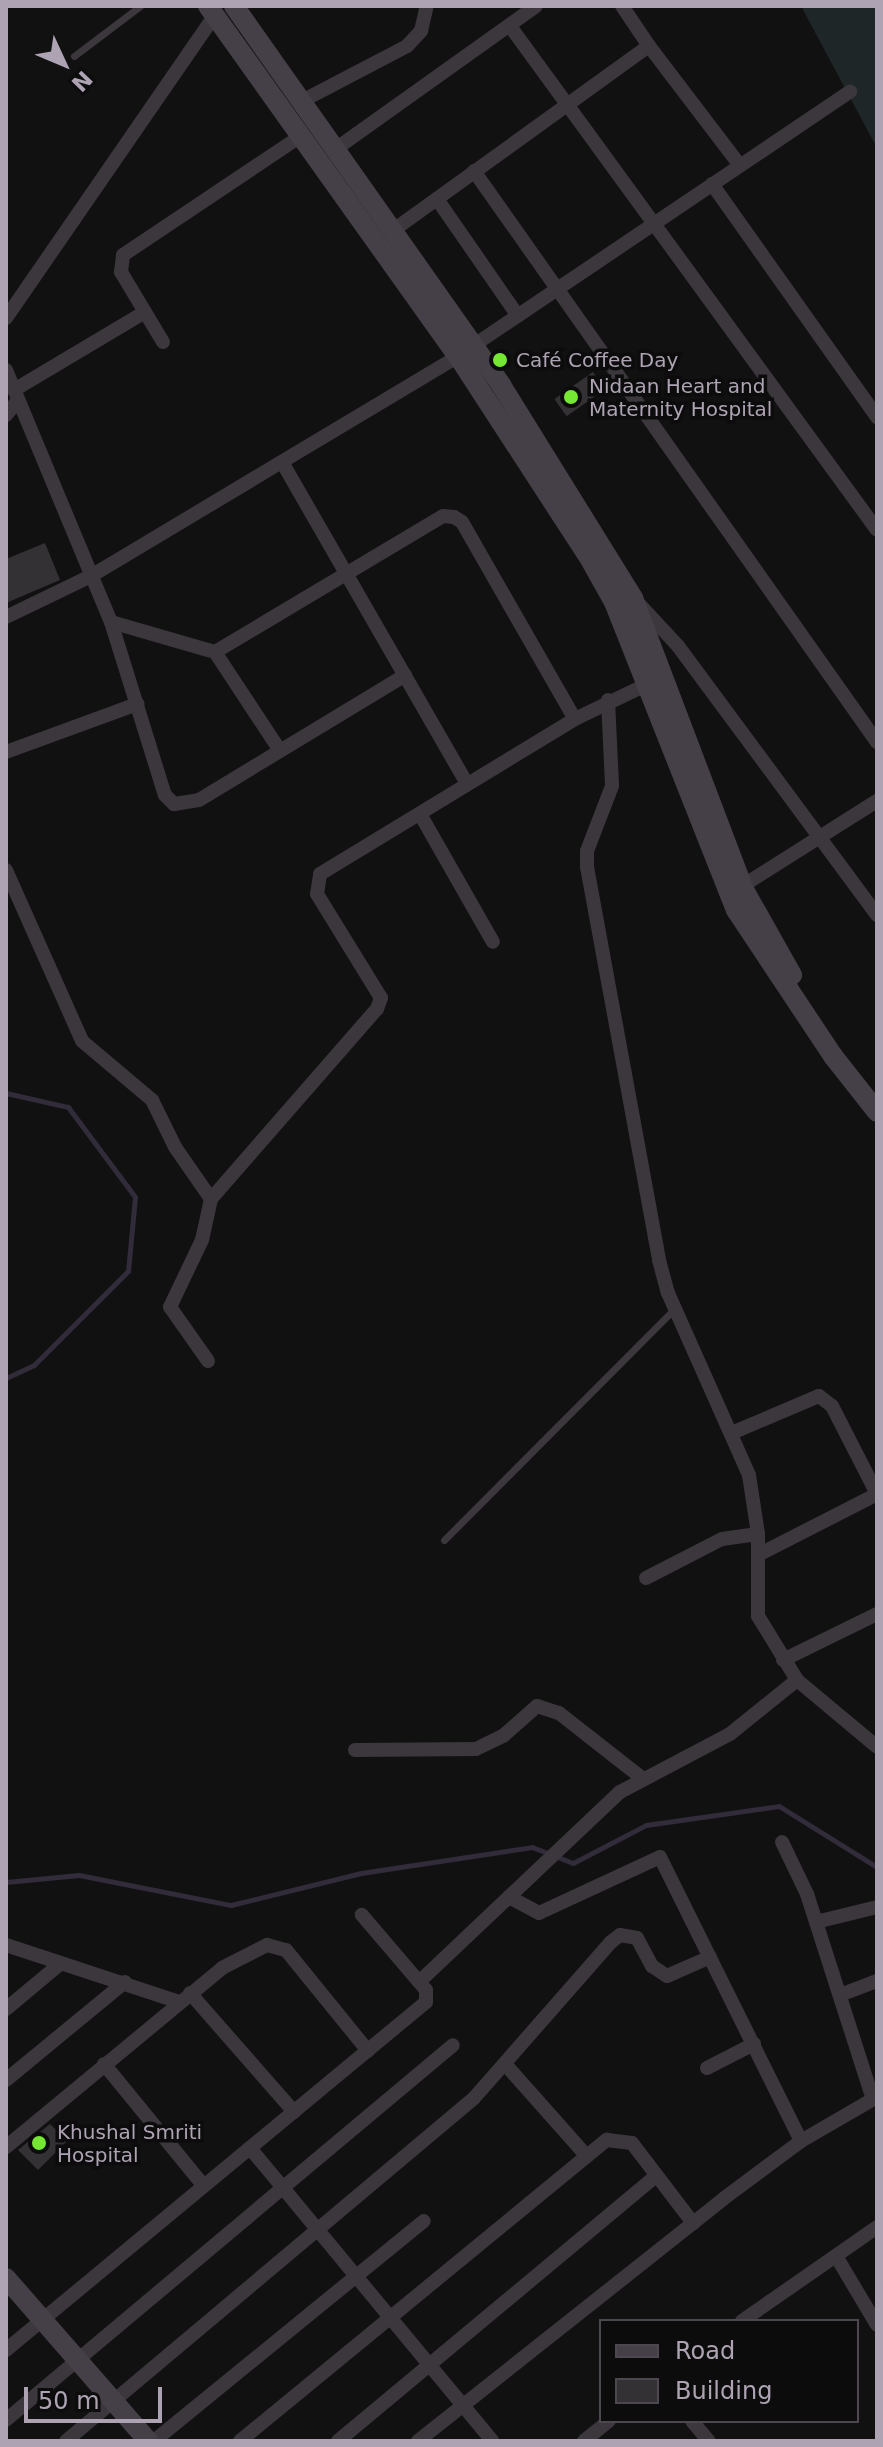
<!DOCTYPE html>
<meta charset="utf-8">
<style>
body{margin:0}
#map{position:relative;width:883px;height:2447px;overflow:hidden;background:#121112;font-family:"DejaVu Sans",sans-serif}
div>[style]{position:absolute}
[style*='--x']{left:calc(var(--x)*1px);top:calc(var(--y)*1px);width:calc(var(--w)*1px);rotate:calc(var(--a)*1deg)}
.green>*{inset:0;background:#1f2627}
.stream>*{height:5px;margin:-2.5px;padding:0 2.5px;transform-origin:2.5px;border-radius:2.5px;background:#312b3a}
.building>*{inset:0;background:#343134;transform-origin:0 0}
.lane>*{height:7px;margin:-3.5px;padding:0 3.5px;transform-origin:3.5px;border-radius:3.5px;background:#3b373c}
.street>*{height:14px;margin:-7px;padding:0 7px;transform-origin:7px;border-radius:7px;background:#3b373c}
.secondary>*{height:20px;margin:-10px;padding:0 10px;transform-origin:10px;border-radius:10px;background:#454047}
.dots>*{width:22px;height:22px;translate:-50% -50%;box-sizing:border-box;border:4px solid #0d0c0d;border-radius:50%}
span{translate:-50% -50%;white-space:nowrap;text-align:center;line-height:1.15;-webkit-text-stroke:7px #0d0c0d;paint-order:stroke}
.poi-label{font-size:20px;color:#ada3b2}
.left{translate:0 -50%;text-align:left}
.frame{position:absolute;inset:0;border:8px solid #ada3b2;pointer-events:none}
.legend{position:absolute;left:599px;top:2319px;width:260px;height:104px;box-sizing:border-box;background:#0d0c0d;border:2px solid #4d484f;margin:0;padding:10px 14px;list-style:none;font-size:24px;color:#ada3b2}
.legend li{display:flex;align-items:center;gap:16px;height:40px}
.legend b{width:40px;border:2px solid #4d484f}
.north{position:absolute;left:24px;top:24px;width:80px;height:80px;-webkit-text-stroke:6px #0d0c0d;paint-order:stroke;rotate:134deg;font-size:22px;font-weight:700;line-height:32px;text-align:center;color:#ada3b2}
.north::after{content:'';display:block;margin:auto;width:28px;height:36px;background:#ada3b2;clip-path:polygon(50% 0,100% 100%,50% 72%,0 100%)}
.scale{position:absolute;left:24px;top:2387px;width:138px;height:36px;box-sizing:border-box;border:4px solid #ada3b2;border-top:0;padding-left:10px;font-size:24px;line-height:28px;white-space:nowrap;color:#ada3b2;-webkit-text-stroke:6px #0d0c0d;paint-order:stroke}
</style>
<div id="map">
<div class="green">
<i style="clip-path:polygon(801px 6px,877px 6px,877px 148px)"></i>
</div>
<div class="stream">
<i style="--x:6;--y:1093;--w:64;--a:12.7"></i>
<i style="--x:68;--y:1107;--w:112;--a:53.3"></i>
<i style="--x:135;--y:1197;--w:74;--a:95.4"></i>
<i style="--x:128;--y:1271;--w:133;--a:135"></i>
<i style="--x:34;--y:1365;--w:31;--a:155"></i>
<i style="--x:6;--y:1882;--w:73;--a:-5.5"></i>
<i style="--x:79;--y:1875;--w:155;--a:11.2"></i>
<i style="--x:231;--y:1905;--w:134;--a:-13.8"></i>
<i style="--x:361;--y:1873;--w:173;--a:-8.6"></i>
<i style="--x:532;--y:1847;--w:44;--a:21.3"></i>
<i style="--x:573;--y:1863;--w:82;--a:-27.5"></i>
<i style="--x:646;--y:1825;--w:134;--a:-8.1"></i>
<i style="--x:779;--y:1806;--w:115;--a:31.9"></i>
</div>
<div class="building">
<i style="left:593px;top:372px;width:21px;height:47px;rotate:55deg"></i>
<i style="clip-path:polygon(45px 543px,60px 580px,6px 603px,6px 559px)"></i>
<i style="clip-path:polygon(50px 2124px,67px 2141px,38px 2170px,18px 2150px)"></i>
</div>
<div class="lane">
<i style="--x:74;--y:56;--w:83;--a:-37.1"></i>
<i style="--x:444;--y:1540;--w:327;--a:-45.1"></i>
</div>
<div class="street">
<i style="--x:510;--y:26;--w:623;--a:53.94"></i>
<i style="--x:649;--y:46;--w:148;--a:52.7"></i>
<i style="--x:302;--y:101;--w:119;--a:-27.6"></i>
<i style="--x:407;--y:46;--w:21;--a:-47"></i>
<i style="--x:421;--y:31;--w:26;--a:-77"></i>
<i style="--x:337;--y:148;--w:244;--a:-35.5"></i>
<i style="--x:474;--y:171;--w:699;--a:54.79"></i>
<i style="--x:712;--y:184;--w:286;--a:54.7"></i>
<i style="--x:437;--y:199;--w:142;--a:55.3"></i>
<i style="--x:395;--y:229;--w:313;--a:-35.8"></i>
<i style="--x:649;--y:46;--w:48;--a:-124"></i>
<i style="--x:6;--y:318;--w:368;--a:-55.4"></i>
<i style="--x:163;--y:342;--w:82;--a:-121"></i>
<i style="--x:121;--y:272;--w:17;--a:-83"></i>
<i style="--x:123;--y:255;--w:214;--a:-33.8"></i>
<i style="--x:6;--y:370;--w:273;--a:67.4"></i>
<i style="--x:111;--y:622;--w:181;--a:72.7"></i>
<i style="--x:165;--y:795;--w:13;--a:45"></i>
<i style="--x:174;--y:804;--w:25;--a:-9"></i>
<i style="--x:199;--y:800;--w:241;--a:-31.2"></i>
<i style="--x:14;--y:390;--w:152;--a:-30.8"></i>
<i style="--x:6;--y:415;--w:19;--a:-51"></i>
<i style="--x:282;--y:462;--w:371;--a:60.1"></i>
<i style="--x:639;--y:604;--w:57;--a:47.1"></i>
<i style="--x:678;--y:646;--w:335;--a:53.5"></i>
<i style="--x:6;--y:617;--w:94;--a:-25.8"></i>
<i style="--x:91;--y:576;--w:428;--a:-30.9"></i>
<i style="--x:458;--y:356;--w:473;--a:-34"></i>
<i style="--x:111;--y:622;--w:108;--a:16.1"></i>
<i style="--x:215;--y:652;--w:116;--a:56.6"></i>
<i style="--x:215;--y:652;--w:265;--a:-30.8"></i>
<i style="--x:443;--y:516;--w:11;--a:5"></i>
<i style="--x:454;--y:517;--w:9;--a:32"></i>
<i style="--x:462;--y:522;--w:227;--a:60.2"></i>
<i style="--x:608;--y:700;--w:86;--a:87.3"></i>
<i style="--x:612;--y:786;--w:70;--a:111"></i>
<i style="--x:587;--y:851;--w:16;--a:90"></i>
<i style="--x:587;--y:867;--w:400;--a:79.6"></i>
<i style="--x:659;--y:1260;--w:34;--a:75"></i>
<i style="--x:668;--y:1293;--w:199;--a:66"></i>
<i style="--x:749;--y:1475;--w:60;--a:81.3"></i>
<i style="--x:758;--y:1534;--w:82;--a:90"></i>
<i style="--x:758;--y:1616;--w:75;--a:58.6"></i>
<i style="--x:797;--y:1680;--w:104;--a:39.9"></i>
<i style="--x:6;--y:752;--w:140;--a:-20.1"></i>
<i style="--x:420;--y:814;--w:147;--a:60.3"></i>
<i style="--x:6;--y:870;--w:187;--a:66"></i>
<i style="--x:82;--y:1041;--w:92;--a:40.1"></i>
<i style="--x:152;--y:1100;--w:52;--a:63.9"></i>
<i style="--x:175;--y:1147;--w:63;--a:55.3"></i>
<i style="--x:736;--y:890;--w:167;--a:-32.3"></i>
<i style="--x:208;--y:1361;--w:66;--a:-125.1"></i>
<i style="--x:170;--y:1307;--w:74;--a:-64.5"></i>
<i style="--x:202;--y:1240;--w:42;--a:-77.6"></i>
<i style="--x:211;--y:1199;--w:252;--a:-48.9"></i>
<i style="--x:377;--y:1009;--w:12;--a:-70"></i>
<i style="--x:381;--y:998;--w:122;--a:-121.6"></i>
<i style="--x:317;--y:894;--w:20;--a:-81"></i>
<i style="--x:320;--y:874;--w:298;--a:-31.3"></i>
<i style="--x:575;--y:719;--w:85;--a:-25.7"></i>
<i style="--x:734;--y:1432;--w:92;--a:-23"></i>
<i style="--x:819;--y:1396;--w:16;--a:38"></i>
<i style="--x:832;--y:1406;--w:99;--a:62.9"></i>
<i style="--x:758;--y:1555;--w:134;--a:-27.1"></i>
<i style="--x:646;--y:1578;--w:85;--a:-27.2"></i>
<i style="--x:722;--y:1539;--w:36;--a:-8"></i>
<i style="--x:783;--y:1660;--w:105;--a:-26.1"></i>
<i style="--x:355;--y:1750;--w:121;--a:-0.5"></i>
<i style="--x:476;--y:1749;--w:30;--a:-26"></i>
<i style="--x:503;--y:1736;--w:45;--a:-41.4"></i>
<i style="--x:537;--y:1706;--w:23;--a:18"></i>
<i style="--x:559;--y:1713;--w:105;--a:38.1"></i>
<i style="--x:782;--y:1842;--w:58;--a:64.3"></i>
<i style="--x:807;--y:1894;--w:215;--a:72.2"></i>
<i style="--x:509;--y:1897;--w:34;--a:28"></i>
<i style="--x:539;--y:1913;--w:133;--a:-24.8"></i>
<i style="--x:660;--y:1857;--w:317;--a:63.6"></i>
<i style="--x:816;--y:1922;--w:63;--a:-13.8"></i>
<i style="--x:6;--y:1945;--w:182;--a:18.2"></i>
<i style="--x:419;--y:1982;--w:277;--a:-43.4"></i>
<i style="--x:620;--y:1792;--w:124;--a:-27.8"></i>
<i style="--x:730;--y:1734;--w:86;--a:-38.9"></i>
<i style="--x:190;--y:1993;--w:158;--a:48.8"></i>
<i style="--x:840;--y:1995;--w:40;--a:-21"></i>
<i style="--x:6;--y:2009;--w:70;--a:-39.8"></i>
<i style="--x:104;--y:2064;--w:156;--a:50.7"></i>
<i style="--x:505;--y:2064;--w:119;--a:48.4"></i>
<i style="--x:707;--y:2068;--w:53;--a:-27.1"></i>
<i style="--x:6;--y:2080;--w:154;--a:-39.5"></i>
<i style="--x:6;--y:2147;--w:281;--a:-39.6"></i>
<i style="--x:222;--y:1968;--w:51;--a:-27.1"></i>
<i style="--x:267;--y:1945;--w:20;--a:15"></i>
<i style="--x:286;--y:1950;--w:130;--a:50.9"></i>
<i style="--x:250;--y:2148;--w:380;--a:50.4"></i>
<i style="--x:836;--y:2256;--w:80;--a:59.3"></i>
<i style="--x:742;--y:2321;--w:165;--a:-34.8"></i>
<i style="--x:6;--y:2350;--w:545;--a:-39.64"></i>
<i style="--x:426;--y:2002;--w:12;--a:-90"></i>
<i style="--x:426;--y:1990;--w:99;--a:-130.5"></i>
<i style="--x:6;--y:2420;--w:583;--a:-39.99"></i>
<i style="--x:692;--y:2421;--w:26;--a:50"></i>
<i style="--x:66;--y:2441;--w:533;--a:-40.05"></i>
<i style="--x:474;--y:2098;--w:208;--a:-48.7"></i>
<i style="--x:611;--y:1942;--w:11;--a:-38"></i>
<i style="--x:620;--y:1935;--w:17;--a:10"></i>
<i style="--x:637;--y:1938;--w:32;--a:62"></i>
<i style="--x:652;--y:1966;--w:18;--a:34"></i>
<i style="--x:667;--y:1976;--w:47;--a:-23.8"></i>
<i style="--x:154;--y:2441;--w:348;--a:-39.2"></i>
<i style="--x:240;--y:2441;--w:475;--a:-39.4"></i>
<i style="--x:607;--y:2140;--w:25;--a:7"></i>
<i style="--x:632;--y:2143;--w:101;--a:52.7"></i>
<i style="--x:338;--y:2441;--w:414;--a:-39.8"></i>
<i style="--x:418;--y:2441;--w:389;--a:-38.4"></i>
<i style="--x:723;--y:2199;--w:97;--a:-36.6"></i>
<i style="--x:801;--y:2141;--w:88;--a:-30.1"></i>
<i style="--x:584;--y:2441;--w:32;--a:-39"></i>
</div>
<div class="secondary">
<i style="--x:208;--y:6;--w:430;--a:54.5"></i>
<i style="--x:458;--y:356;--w:244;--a:57"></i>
<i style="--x:591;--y:561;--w:47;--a:60.7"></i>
<i style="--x:614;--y:602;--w:331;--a:68.4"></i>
<i style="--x:736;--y:910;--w:175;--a:56.4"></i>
<i style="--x:833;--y:1056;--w:71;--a:51.8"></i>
<i style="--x:234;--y:6;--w:464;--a:54.8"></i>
<i style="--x:501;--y:385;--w:251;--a:58.2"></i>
<i style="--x:633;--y:598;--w:310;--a:69.2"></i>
<i style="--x:743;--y:888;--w:100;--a:60.6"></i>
<i style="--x:6;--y:2278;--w:216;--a:48.9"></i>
</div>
<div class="dots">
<i style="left:500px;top:360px;background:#75e833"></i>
<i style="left:571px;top:397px;background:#75e833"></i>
<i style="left:39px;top:2143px;background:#75e833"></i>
</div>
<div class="poi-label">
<span class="left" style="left:516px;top:360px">Café Coffee Day</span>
<span class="left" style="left:589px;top:398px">Nidaan Heart and<br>Maternity Hospital</span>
<span class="left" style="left:57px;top:2144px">Khushal Smriti<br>Hospital</span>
</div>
<div class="frame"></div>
<ul class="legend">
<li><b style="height:10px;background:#454047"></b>Road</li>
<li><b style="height:22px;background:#343134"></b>Building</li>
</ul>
<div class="north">N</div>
<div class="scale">50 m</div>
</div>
